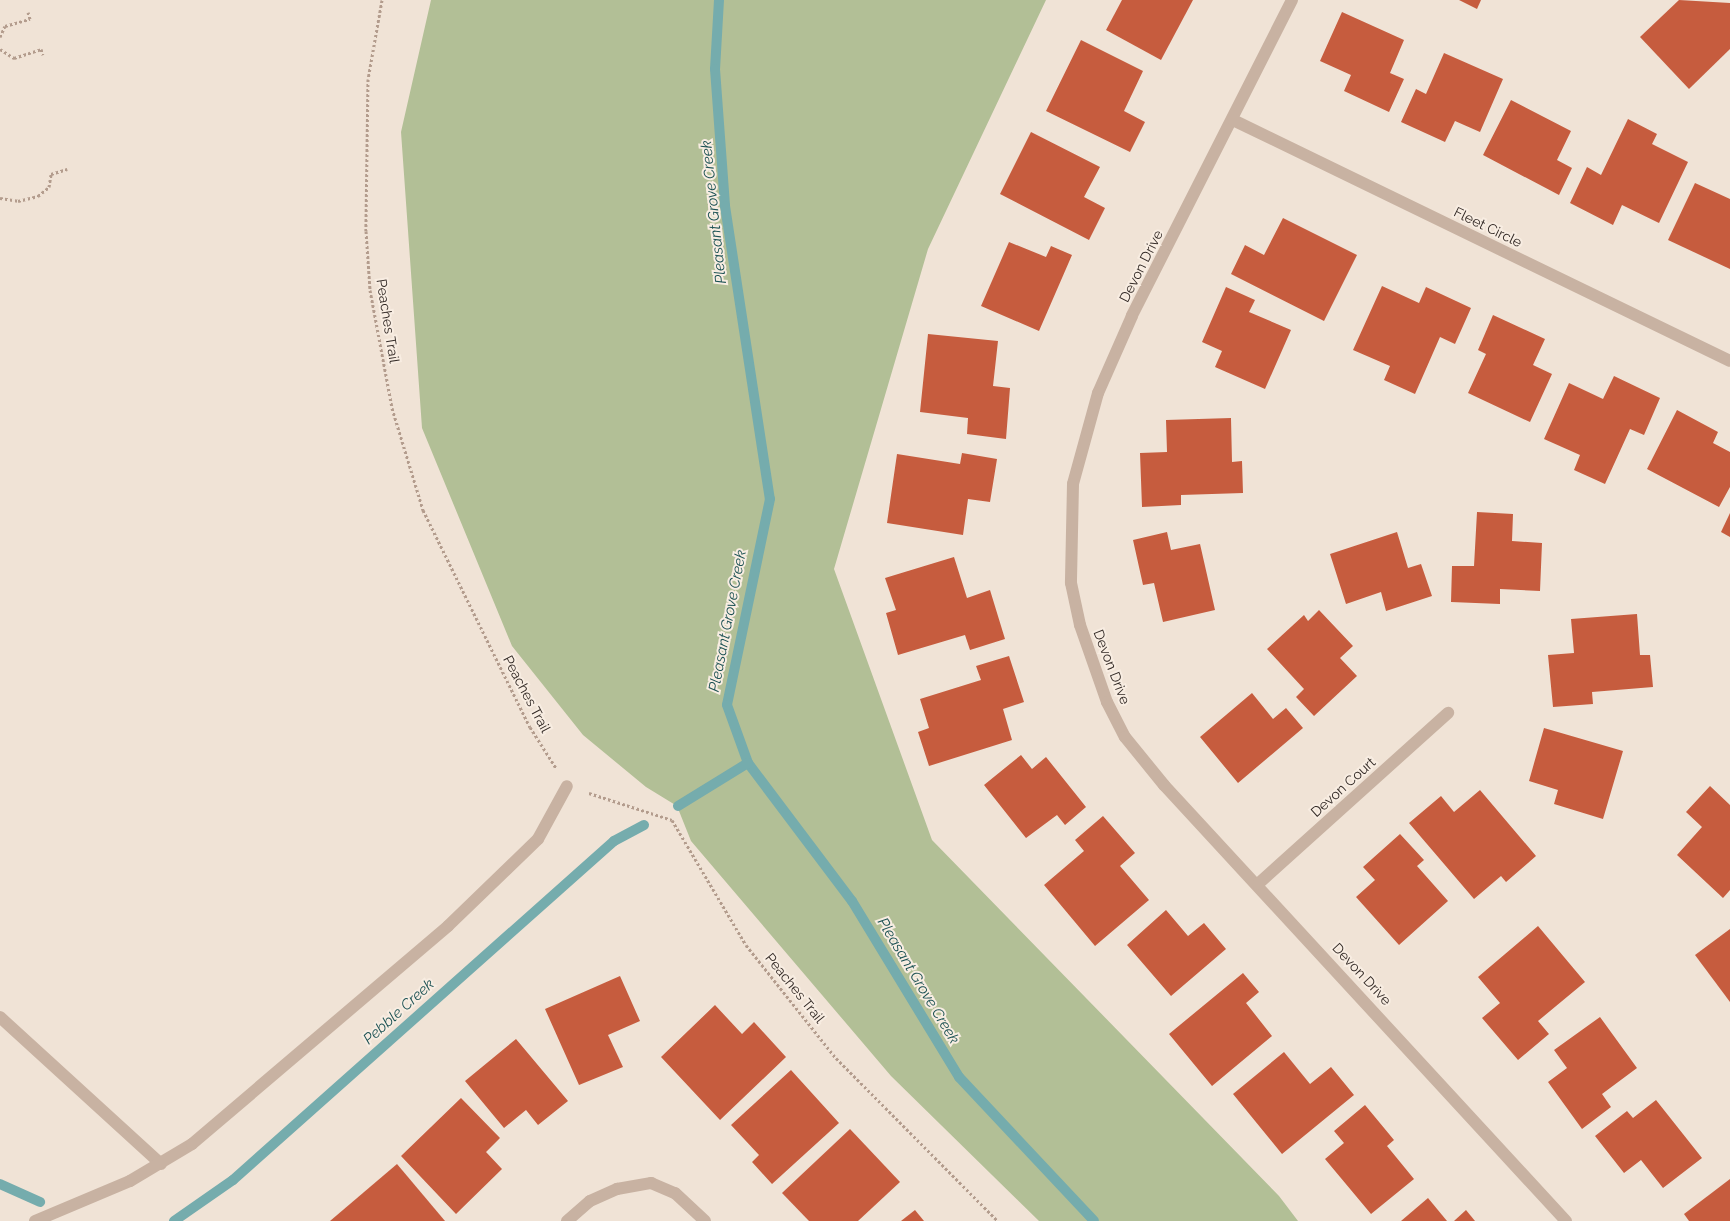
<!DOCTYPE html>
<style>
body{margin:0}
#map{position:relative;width:1730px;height:1221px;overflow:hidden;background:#f0e3d6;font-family:Raleway,sans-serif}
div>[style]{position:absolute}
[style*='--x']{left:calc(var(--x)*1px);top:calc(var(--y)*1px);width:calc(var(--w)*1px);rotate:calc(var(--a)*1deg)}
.green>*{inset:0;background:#b2bf96}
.stream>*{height:10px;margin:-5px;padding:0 5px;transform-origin:5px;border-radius:5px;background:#75acad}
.building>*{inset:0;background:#c65c3e}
.path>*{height:3px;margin-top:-1.5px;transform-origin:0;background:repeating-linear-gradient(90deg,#b39c8d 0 2.5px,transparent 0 5px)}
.lane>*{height:12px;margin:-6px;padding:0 6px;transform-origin:6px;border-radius:6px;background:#c8b2a2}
.street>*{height:12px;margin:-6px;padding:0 6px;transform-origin:6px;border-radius:6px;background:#c8b2a2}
span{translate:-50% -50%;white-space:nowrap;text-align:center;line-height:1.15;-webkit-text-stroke:4px #f8ede2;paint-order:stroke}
.street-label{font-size:14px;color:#322925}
.water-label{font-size:15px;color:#1b5153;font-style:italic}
</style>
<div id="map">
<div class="green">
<i style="clip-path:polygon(431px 0,1046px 0,928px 249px,834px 569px,932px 840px,1279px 1196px,1298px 1221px,1039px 1221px,891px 1076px,691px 841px,677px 806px,646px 787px,583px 735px,512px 646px,422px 428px,401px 132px)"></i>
</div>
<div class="stream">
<i style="--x:719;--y:0;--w:69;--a:93.3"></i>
<i style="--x:715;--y:69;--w:137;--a:85.8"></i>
<i style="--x:725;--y:206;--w:296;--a:81.3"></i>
<i style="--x:770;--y:499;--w:210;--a:101.8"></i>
<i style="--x:727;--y:705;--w:62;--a:70.1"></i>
<i style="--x:748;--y:763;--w:173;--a:53"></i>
<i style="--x:852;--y:901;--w:206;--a:58.7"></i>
<i style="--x:959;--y:1077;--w:197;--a:46.8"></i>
<i style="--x:678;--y:806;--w:82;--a:-31.6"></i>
<i style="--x:0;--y:1184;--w:44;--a:24.2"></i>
<i style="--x:174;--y:1221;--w:72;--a:-34.8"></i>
<i style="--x:233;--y:1180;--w:510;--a:-41.66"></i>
<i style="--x:614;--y:841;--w:34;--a:-28"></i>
</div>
<div class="building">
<i style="clip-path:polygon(1122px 0,1193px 0,1161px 60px,1106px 30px)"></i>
<i style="clip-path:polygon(1459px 0,1481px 0,1477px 9px)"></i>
<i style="clip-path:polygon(1679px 0,1730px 3px,1730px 49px,1689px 89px,1640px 37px)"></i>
<i style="clip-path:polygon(1342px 12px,1404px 40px,1390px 73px,1404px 79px,1389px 112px,1344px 91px,1351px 75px,1320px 61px)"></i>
<i style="clip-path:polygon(1081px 40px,1143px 71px,1124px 111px,1145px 122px,1130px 152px,1046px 111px)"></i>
<i style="clip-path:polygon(1444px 53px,1503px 79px,1480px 132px,1455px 121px,1445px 142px,1401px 122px,1416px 89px,1426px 94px)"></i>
<i style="clip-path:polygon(1511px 100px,1571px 131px,1557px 160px,1572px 168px,1559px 195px,1483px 155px)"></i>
<i style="clip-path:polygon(1628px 119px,1657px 134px,1652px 144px,1688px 162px,1659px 223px,1622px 205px,1613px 225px,1570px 203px,1587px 167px,1601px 175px)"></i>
<i style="clip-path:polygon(1031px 132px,1100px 167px,1084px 197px,1105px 208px,1089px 240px,1000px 194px)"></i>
<i style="clip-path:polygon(1695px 183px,1730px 199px,1730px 269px,1668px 240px)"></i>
<i style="clip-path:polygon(1283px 218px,1357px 255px,1324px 321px,1231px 274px,1245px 245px,1264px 255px)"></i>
<i style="clip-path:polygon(1009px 242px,1046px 257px,1051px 246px,1072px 255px,1039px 331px,981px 306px)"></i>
<i style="clip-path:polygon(1382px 286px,1419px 303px,1426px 287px,1471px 308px,1455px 344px,1440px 337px,1415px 394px,1384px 380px,1390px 366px,1353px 350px)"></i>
<i style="clip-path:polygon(1226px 287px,1255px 300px,1249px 312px,1291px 330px,1265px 389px,1215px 367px,1222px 351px,1202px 342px)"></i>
<i style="clip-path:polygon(1493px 315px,1545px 339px,1533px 365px,1552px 374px,1530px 422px,1468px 393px,1486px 354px,1478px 350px)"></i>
<i style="clip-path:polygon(928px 334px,998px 341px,993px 386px,1010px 388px,1006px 439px,967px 434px,968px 418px,920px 412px)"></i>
<i style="clip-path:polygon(1614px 376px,1660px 398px,1644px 435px,1630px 429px,1605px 484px,1574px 470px,1580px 455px,1544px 439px,1569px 383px,1603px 399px)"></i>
<i style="clip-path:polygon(1677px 410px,1718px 432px,1713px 443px,1730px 452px,1730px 487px,1719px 507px,1647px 469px)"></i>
<i style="clip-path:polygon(1231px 418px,1232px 462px,1242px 461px,1243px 493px,1181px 495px,1181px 505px,1142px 507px,1140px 453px,1167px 452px,1166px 420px)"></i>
<i style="clip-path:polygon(962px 453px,997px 459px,990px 502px,968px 499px,963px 535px,887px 523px,897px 454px,960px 464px)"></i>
<i style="clip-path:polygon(1477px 512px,1513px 514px,1512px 541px,1542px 543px,1540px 591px,1500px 589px,1500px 604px,1451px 602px,1452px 566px,1474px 566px)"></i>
<i style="clip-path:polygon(1730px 513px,1730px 537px,1721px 532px)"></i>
<i style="clip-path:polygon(1167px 532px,1171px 550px,1200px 544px,1215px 610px,1163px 622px,1154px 583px,1143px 585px,1133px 540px)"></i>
<i style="clip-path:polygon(1397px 532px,1408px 568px,1421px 564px,1432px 596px,1386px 611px,1381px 592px,1346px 604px,1330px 554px)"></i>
<i style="clip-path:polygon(954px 557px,967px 598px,990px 590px,1005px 639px,970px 650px,965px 635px,898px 655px,886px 613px,896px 610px,885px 578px)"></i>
<i style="clip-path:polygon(1319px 610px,1353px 646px,1340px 658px,1357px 676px,1314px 716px,1296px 697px,1304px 689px,1267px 649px,1304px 615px,1308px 621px)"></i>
<i style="clip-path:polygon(1637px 614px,1640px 655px,1650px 655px,1653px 687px,1592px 692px,1593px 704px,1553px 707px,1548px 655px,1574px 653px,1571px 619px)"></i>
<i style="clip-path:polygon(1009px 656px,1024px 702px,1003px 709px,1012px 740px,929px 766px,918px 732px,929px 728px,920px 699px,981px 680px,976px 666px)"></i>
<i style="clip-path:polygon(1252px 693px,1273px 719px,1286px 708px,1303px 728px,1238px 783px,1200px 737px)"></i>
<i style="clip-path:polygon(1544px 728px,1623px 751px,1603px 819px,1554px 804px,1558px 790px,1529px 781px)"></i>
<i style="clip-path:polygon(1021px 755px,1032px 769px,1046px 757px,1086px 807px,1065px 825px,1057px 815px,1026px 838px,984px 785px)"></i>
<i style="clip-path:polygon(1710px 786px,1730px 805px,1730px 890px,1723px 898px,1677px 855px,1702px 827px,1686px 812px)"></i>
<i style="clip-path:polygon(1480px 790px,1536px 856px,1506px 882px,1501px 876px,1474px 899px,1409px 823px,1441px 796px,1454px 812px)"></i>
<i style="clip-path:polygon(1103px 816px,1135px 853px,1120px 866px,1149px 900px,1095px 946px,1044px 885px,1084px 851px,1075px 840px)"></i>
<i style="clip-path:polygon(1400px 834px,1424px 860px,1417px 866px,1448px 901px,1399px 945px,1356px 897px,1375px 880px,1363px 867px)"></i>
<i style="clip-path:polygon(1166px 910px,1188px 936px,1204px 923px,1226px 949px,1171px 996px,1127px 945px)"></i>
<i style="clip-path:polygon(1538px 926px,1585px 982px,1538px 1021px,1549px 1034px,1518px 1060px,1482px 1018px,1500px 1003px,1478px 977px)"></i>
<i style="clip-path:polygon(1730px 929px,1730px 1002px,1695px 955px)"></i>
<i style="clip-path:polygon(1243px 973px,1259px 992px,1246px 1003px,1272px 1036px,1212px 1086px,1169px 1034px)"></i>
<i style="clip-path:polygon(620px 976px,640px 1021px,608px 1035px,623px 1067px,579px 1085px,545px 1009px)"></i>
<i style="clip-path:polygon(715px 1005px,742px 1034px,754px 1022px,786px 1057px,720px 1120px,661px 1057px)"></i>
<i style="clip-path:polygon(1600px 1017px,1637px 1068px,1602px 1094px,1611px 1107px,1582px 1129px,1548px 1082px,1567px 1068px,1554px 1050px)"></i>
<i style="clip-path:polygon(516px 1039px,568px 1101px,538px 1125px,526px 1110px,504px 1128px,465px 1081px)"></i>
<i style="clip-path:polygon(1284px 1052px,1310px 1084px,1331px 1067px,1354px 1095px,1282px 1154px,1233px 1094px)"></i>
<i style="clip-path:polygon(791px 1070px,839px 1123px,772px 1184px,752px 1162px,759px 1155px,731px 1125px)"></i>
<i style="clip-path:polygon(461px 1098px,500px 1138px,486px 1152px,502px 1169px,456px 1214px,401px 1156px)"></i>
<i style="clip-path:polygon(1656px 1100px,1702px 1158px,1663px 1188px,1641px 1160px,1624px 1173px,1595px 1136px,1627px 1111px,1633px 1118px)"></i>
<i style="clip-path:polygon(1365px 1105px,1394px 1140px,1387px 1146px,1414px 1179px,1371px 1214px,1325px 1159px,1344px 1143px,1334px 1131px)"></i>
<i style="clip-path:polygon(850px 1129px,900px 1182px,858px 1221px,809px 1221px,782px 1193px)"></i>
<i style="clip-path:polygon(397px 1164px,445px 1221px,330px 1221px)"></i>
<i style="clip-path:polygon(1730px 1179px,1730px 1221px,1689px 1221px,1684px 1214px)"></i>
<i style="clip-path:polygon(1428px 1198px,1447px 1221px,1401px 1221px)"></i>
<i style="clip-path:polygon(915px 1210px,924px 1221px,901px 1221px)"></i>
<i style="clip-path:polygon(1466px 1210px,1475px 1221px,1454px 1221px)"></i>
</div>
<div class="path">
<i style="--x:382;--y:0;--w:80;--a:100"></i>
<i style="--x:368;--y:79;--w:152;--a:90.8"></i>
<i style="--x:366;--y:231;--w:59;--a:86.1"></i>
<i style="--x:370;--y:290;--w:120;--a:79.4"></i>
<i style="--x:392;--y:408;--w:107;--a:73.1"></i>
<i style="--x:423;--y:510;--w:242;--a:63.8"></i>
<i style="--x:530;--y:727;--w:49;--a:57.6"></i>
<i style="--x:0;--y:37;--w:12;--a:-66"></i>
<i style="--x:5;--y:26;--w:26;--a:-16"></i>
<i style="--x:30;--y:19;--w:7;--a:-106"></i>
<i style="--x:0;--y:49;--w:17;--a:33"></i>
<i style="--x:14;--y:58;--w:28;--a:-18"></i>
<i style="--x:41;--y:49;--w:6;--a:72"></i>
<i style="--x:0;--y:198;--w:18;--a:9"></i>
<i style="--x:18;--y:201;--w:21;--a:-14"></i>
<i style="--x:38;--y:196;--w:14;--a:-39"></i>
<i style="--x:49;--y:187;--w:13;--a:-81"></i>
<i style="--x:51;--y:174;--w:17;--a:-17"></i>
<i style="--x:589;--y:793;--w:87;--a:18"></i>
<i style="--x:672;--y:820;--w:145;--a:59.4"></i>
<i style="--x:746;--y:945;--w:144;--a:51.5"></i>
<i style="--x:836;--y:1058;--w:230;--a:45.2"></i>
</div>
<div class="lane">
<i style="--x:0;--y:1017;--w:218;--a:42.4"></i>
<i style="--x:35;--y:1221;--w:103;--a:-22.8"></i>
<i style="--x:130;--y:1181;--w:72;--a:-30.8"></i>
<i style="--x:192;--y:1144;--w:336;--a:-40.4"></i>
<i style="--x:448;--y:926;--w:125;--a:-44"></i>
<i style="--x:538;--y:839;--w:60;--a:-61.3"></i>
</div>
<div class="street">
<i style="--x:1292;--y:0;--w:354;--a:116.9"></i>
<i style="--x:1132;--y:316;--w:84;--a:113.8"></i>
<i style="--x:1098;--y:393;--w:94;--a:105.4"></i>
<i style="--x:1073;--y:484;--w:99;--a:91.2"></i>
<i style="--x:1071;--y:583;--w:43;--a:77.9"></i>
<i style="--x:1080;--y:625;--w:82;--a:70.7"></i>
<i style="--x:1107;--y:702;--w:39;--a:63"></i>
<i style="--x:1125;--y:737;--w:62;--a:50.9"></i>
<i style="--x:1164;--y:785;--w:593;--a:47.32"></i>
<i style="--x:1233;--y:120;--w:552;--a:25.87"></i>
<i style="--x:1258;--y:884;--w:256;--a:-42"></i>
<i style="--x:567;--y:1221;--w:30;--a:-41"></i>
<i style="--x:590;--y:1201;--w:30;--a:-24"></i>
<i style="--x:617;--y:1189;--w:35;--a:-10"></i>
<i style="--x:651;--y:1183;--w:26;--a:23"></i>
<i style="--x:675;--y:1193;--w:41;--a:43"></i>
</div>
<div class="street-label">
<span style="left:1488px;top:227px;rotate:26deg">Fleet Circle</span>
<span style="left:1141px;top:266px;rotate:-63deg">Devon Drive</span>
<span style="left:388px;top:321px;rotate:81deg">Peaches Trail</span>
<span style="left:1112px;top:667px;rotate:69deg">Devon Drive</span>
<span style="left:527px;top:694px;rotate:62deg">Peaches Trail</span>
<span style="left:1343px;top:787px;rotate:-42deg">Devon Court</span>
<span style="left:1362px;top:974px;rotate:47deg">Devon Drive</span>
<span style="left:795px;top:988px;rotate:51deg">Peaches Trail</span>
</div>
<div class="water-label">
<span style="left:714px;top:212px;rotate:-96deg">Pleasant Grove Creek</span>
<span style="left:728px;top:621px;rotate:-79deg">Pleasant Grove Creek</span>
<span style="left:918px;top:981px;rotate:59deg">Pleasant Grove Creek</span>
<span style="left:399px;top:1012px;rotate:-42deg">Pebble Creek</span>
</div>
</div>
